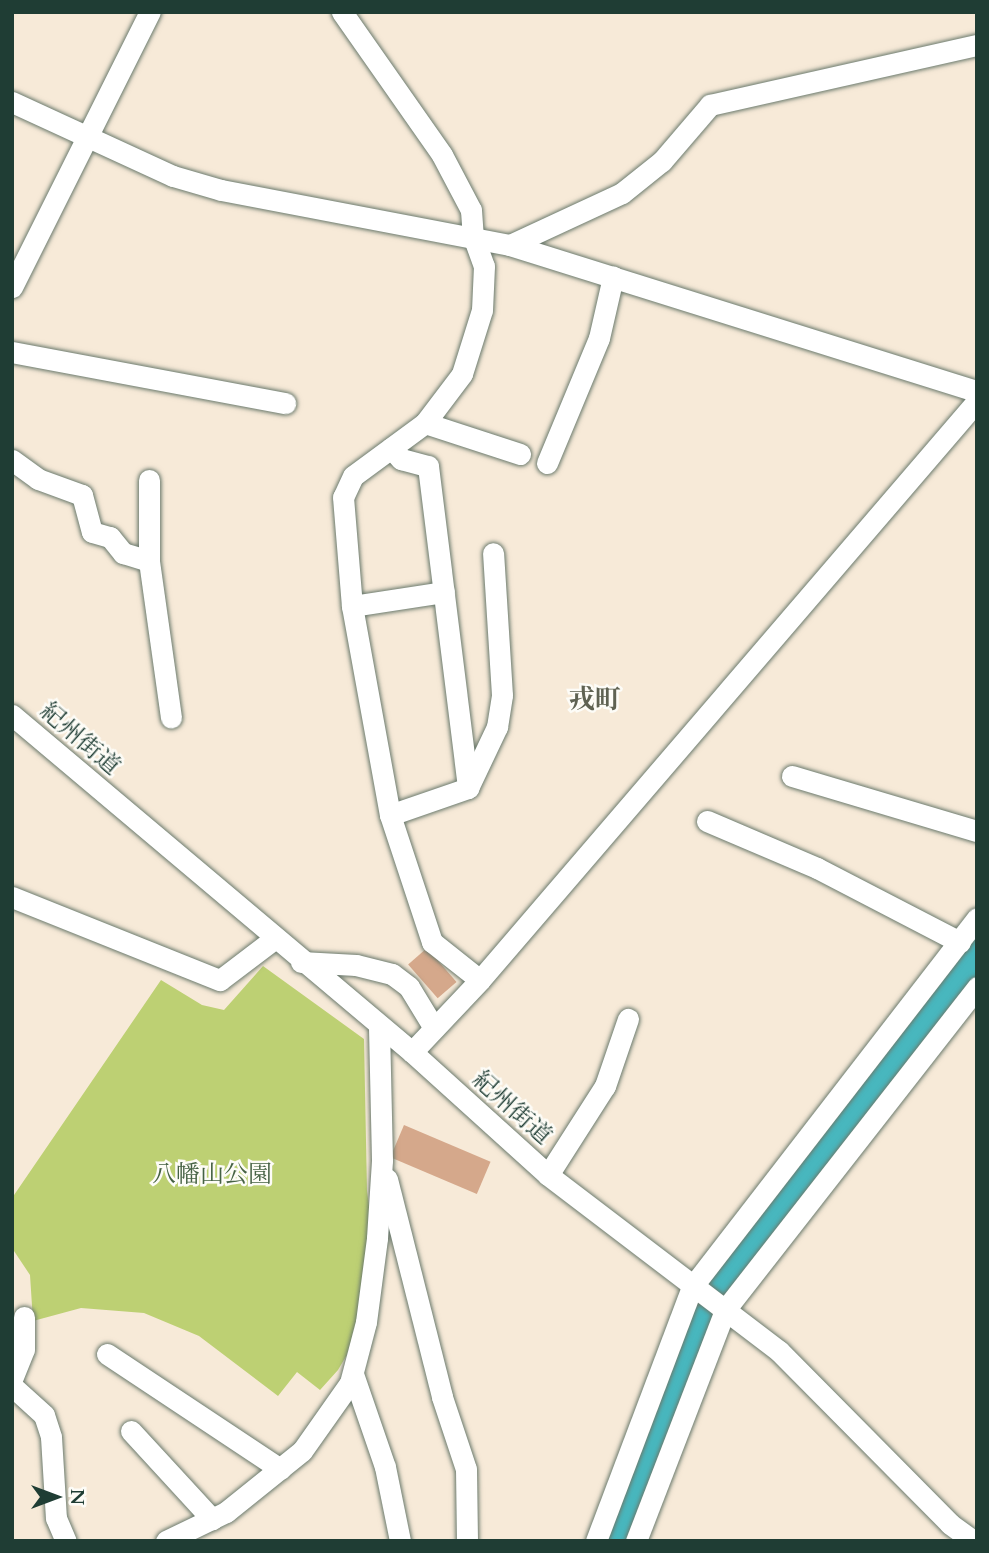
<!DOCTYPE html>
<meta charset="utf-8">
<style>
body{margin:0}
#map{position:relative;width:989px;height:1553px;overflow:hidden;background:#f7ead8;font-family:Cardo,"Noto Serif JP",serif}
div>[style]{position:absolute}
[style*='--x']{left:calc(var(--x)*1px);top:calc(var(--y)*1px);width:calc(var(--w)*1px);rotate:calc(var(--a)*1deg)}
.green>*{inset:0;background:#bdd073}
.river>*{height:46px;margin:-23px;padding:0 23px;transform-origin:23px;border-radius:23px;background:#48b7be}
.building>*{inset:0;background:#d5a88b;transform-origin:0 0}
.roads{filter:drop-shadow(0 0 2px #6b7a6d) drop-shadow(0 0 2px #6b7a6d)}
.street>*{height:21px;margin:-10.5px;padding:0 10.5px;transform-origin:10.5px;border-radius:10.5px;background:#fff}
span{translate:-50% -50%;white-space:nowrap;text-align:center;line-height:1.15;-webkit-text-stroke:5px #fdfcf7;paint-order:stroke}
.street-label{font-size:24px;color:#1f3d34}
.park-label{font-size:24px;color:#466244}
.neighbourhood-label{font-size:26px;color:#5f6252;font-weight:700}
.frame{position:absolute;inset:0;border:14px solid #1f3d34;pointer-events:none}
.north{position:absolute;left:21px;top:1462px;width:70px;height:70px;-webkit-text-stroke:5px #fdfcf7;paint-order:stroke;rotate:90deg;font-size:19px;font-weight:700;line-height:28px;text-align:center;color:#1f3d34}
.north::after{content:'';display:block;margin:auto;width:24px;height:32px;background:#1f3d34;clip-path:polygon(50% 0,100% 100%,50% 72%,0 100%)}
</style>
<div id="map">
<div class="green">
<i style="clip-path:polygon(263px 966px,364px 1039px,367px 1191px,376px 1258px,348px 1353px,338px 1370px,320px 1390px,297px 1372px,278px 1396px,199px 1336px,144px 1313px,81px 1308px,33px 1321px,30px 1275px,12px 1248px,12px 1198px,161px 980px,202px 1005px,224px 1010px)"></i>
</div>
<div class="river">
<i style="--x:613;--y:1541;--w:237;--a:-69.5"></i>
<i style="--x:696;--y:1319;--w:39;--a:-60"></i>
<i style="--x:716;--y:1285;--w:422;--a:-51.7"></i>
</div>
<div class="building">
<i style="left:427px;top:948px;width:45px;height:25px;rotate:49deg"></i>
<i style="left:404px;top:1125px;width:94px;height:35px;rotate:23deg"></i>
</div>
<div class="roads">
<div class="street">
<i style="--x:342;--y:12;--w:174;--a:55"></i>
<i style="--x:442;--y:155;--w:62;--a:62.2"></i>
<i style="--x:471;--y:210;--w:26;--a:86"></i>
<i style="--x:473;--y:236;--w:32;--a:70"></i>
<i style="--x:484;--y:266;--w:44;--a:92.6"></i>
<i style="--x:482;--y:310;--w:67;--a:107.4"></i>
<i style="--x:462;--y:374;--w:61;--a:127.1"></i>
<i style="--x:425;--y:423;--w:89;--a:143.6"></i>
<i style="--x:353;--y:476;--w:23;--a:115"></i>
<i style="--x:343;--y:497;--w:109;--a:85.3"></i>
<i style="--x:352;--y:606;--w:212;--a:79.7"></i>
<i style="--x:390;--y:815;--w:134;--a:71.7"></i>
<i style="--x:432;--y:942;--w:61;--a:38.4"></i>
<i style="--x:12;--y:102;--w:177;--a:24.7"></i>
<i style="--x:173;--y:176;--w:50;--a:16.3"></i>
<i style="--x:221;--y:190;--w:294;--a:10.8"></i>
<i style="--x:510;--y:245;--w:489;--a:17.4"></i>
<i style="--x:510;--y:245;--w:123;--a:-24.9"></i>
<i style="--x:622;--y:193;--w:51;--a:-38.7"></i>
<i style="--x:662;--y:161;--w:74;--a:-49.4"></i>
<i style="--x:710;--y:105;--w:274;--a:-12.7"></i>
<i style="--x:12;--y:287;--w:308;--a:-63.4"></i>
<i style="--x:12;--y:352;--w:278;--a:10.6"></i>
<i style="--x:425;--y:423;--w:100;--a:18.1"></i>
<i style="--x:391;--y:448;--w:15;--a:48"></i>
<i style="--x:401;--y:459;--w:28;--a:15"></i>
<i style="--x:428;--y:466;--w:324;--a:82.9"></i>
<i style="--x:12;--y:460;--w:32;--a:36"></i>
<i style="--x:38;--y:479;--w:47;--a:20"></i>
<i style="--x:82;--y:495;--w:38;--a:75"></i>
<i style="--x:92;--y:532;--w:19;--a:16"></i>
<i style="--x:110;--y:537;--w:21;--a:51"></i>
<i style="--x:123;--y:553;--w:27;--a:17"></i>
<i style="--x:547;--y:463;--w:135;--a:-67.4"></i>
<i style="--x:599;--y:338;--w:63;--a:-77.1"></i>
<i style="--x:149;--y:480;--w:81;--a:90"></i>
<i style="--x:149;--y:561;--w:158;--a:82"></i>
<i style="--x:352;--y:606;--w:93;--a:-8.7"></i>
<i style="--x:12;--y:715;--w:523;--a:40.11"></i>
<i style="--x:412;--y:1052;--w:183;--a:42.1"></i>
<i style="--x:548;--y:1175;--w:290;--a:37.3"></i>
<i style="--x:779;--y:1351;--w:243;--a:45.3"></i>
<i style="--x:950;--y:1524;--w:29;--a:36"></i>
<i style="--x:792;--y:776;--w:193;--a:16.6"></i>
<i style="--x:390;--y:815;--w:83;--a:-19.1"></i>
<i style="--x:468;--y:788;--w:68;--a:-64.6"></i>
<i style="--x:497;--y:727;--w:32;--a:-81"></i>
<i style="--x:502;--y:695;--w:142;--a:-93.6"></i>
<i style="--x:707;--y:821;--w:120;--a:23.1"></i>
<i style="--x:817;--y:868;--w:161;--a:27.4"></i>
<i style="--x:12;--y:897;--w:224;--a:21.8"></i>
<i style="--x:220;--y:980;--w:68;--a:-37.2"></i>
<i style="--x:301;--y:962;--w:55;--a:3.1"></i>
<i style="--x:356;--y:965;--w:37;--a:14"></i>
<i style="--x:392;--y:974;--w:21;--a:37"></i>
<i style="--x:409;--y:987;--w:48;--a:58.6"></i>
<i style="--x:412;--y:1052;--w:99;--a:-46.6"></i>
<i style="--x:480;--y:980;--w:763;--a:-49.36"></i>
<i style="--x:548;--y:1175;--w:106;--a:-57.4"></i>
<i style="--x:605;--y:1086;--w:71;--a:-71.1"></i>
<i style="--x:387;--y:1179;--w:225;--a:75.8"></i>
<i style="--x:442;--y:1397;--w:76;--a:71.6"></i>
<i style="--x:466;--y:1469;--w:72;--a:89.2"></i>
<i style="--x:107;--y:1354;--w:208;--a:33.6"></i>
<i style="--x:353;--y:1374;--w:98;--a:71"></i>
<i style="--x:385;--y:1467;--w:76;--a:78.5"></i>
<i style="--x:12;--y:1379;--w:32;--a:-68"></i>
<i style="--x:24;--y:1349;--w:32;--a:-90"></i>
<i style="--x:12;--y:1386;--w:43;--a:42.2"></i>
<i style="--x:44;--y:1415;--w:23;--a:72"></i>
<i style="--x:51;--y:1437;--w:81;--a:86.5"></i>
<i style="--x:56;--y:1518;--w:25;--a:67"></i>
<i style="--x:131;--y:1431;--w:120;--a:47.4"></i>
<i style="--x:166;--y:1541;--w:67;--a:-25.8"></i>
<i style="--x:226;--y:1512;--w:97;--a:-38.8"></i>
<i style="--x:302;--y:1451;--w:83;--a:-54.8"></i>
<i style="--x:350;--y:1383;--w:63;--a:-75.3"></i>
<i style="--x:366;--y:1322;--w:85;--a:-82.5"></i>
<i style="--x:377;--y:1238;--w:78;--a:-86.3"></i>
<i style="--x:382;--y:1160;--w:133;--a:-91.3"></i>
<i style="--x:596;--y:1541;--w:272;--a:-69.3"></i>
<i style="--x:692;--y:1287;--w:466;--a:-52.3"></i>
<i style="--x:636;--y:1541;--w:248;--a:-68.9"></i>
<i style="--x:725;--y:1310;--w:410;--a:-52"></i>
</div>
</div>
<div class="street-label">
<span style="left:80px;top:739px;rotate:41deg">紀州街道</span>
<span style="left:512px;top:1108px;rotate:42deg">紀州街道</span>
</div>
<div class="park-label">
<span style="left:212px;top:1175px">八幡山公園</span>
</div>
<div class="neighbourhood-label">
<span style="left:595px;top:700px">戎町</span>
</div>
<div class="frame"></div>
<div class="north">N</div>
</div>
